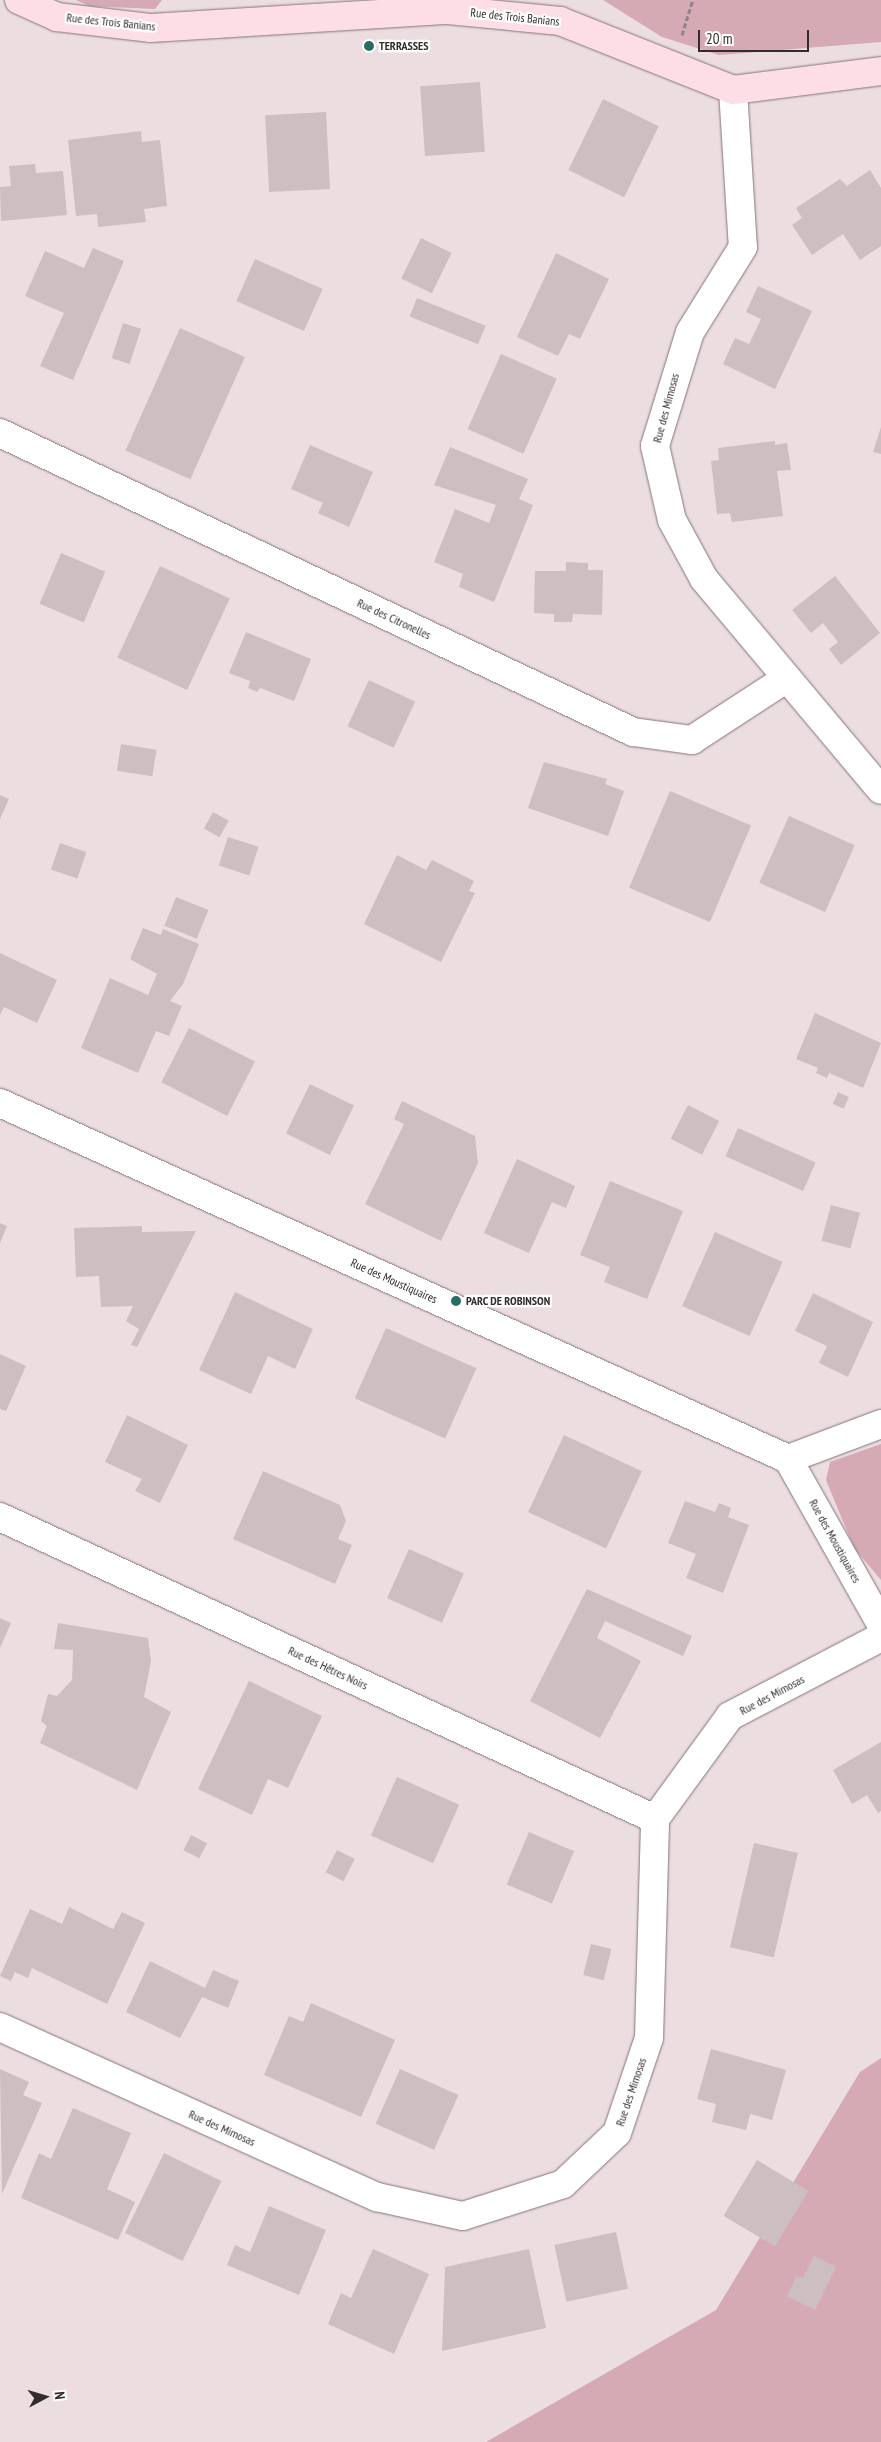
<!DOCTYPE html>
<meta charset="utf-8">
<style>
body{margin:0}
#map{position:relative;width:881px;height:2442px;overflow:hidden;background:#ecdde1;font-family:"PT Sans Narrow",sans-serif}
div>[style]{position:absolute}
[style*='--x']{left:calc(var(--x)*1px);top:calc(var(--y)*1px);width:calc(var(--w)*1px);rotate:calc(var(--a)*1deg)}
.green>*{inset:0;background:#d5aab5}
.building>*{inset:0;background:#cdbec1;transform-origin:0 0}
.path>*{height:3px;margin-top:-1.5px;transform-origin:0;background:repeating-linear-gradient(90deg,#8f8587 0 5px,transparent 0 7.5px)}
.roads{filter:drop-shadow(0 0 1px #827578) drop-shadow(0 0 1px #827578)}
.street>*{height:28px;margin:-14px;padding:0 14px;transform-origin:14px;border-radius:14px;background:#fff}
.secondary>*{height:28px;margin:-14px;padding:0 14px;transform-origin:14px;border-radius:14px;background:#fddde6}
.dots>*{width:14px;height:14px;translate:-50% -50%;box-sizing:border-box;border:2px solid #fff;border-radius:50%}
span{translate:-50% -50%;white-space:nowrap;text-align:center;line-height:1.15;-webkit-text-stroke:4.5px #fff;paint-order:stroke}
.street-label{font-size:12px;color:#322c2d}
.poi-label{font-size:12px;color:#322c2d;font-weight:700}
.left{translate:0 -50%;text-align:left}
.north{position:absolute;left:20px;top:2372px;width:50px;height:50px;-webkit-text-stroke:4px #fff;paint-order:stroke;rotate:84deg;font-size:14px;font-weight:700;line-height:20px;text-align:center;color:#322c2d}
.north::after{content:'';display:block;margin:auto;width:18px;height:22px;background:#322c2d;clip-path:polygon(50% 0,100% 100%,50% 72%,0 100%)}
.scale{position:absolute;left:698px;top:30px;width:111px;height:22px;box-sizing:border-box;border:2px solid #322c2d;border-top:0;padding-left:6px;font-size:15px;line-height:18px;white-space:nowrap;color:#322c2d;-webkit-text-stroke:4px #fff;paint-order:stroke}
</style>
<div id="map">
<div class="green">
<i style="clip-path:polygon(76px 0,162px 0,155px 9px,89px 6px)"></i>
<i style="clip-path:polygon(603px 0,881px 0,881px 42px,719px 55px,662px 37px)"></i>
<i style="clip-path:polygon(881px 1444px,881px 1580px,854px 1548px,826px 1480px,830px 1462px)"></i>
<i style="clip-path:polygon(881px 2058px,881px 2442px,486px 2442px,716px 2310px,860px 2072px)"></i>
</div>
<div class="building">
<i style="left:480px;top:82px;width:70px;height:60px;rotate:86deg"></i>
<i style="left:603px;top:99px;width:62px;height:79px;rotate:26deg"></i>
<i style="left:326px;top:112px;width:77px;height:61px;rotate:87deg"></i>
<i style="clip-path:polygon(141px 131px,142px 142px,160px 140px,167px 206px,144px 209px,146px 222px,98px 227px,97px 214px,76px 216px,68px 140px)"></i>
<i style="clip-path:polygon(35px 164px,36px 173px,63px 171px,67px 215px,1px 221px,0 187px,11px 186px,9px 166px)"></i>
<i style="clip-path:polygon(870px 170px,881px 188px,881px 246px,860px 260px,843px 234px,812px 255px,792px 225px,802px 218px,796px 208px,840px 179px,847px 186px)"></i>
<i style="left:421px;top:238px;width:34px;height:45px;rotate:26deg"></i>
<i style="clip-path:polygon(93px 248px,124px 261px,73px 380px,40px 366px,64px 313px,25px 296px,45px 251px,84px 268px)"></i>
<i style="clip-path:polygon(556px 253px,609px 279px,580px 339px,569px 334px,558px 356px,517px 337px)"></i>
<i style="left:255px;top:259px;width:74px;height:46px;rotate:24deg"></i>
<i style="clip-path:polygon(758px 286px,812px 311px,775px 389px,723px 364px,735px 338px,749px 344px,761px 319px,746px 312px)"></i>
<i style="left:417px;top:298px;width:74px;height:20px;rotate:22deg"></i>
<i style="left:123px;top:323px;width:19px;height:37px;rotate:18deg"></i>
<i style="left:180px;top:328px;width:71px;height:134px;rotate:24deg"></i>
<i style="left:501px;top:354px;width:61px;height:82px;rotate:24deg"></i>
<i style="clip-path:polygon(881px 427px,881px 454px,873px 452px)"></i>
<i style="clip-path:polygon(775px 441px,775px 445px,787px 443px,791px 470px,777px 471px,783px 516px,732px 522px,730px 513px,717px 514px,711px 461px,719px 460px,718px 448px)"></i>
<i style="clip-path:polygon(310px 445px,373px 472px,349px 527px,318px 513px,323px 503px,291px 489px)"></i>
<i style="clip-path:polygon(450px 447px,528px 479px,519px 499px,533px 505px,494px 602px,459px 587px,463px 574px,434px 562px,455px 509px,489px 523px,496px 505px,434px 485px)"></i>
<i style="left:61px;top:553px;width:48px;height:55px;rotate:23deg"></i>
<i style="clip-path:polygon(566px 562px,588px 563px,588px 570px,603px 570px,602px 615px,573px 614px,572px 622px,554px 622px,554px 614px,534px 613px,535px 571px,566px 571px)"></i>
<i style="left:160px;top:566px;width:77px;height:101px;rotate:25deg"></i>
<i style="clip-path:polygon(835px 576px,880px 633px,841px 665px,829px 649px,838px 642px,823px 623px,811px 633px,792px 610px)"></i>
<i style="clip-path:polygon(246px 632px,311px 659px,294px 701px,260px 688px,257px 692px,248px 688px,250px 681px,229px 673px)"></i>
<i style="left:369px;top:680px;width:51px;height:51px;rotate:25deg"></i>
<i style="left:121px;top:744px;width:36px;height:27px;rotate:9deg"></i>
<i style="clip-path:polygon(544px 762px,607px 779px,605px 784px,624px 791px,608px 836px,528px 808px)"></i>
<i style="left:670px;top:791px;width:88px;height:105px;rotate:23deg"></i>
<i style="clip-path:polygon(0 795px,9px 799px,0 819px)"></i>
<i style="left:213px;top:812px;width:18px;height:19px;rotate:29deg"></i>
<i style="left:789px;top:816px;width:72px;height:73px;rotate:24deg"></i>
<i style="left:228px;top:837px;width:32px;height:30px;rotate:18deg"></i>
<i style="left:60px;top:843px;width:28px;height:28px;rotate:19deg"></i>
<i style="clip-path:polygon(397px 855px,426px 870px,432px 860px,474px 881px,469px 891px,475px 893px,441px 962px,364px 924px)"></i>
<i style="left:176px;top:897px;width:35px;height:31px;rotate:22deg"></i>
<i style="clip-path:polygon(143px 928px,161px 935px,163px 929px,199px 944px,183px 984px,170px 1001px,182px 1006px,169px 1036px,156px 1031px,138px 1073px,81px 1048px,110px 978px,148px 995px,157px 974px,130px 959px)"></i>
<i style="clip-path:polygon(0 953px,57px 980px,37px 1023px,4px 1007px,0 1015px)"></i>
<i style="clip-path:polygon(815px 1013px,881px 1043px,863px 1088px,829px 1073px,827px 1078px,816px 1073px,818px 1068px,796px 1059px)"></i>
<i style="left:189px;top:1028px;width:74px;height:61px;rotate:27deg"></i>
<i style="left:310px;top:1084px;width:49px;height:55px;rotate:26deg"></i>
<i style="left:838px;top:1092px;width:12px;height:13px;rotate:24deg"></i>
<i style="clip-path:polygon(402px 1101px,475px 1136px,478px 1163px,441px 1241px,365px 1204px,404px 1124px,394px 1119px)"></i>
<i style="left:688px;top:1105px;width:35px;height:38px;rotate:27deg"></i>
<i style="left:738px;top:1128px;width:85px;height:31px;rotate:24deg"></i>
<i style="clip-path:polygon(517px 1159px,575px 1186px,566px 1208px,552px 1202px,529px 1253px,484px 1233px)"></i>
<i style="clip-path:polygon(610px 1181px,683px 1211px,647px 1299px,604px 1282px,610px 1267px,580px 1255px)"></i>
<i style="left:831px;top:1205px;width:30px;height:37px;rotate:15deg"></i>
<i style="clip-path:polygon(0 1223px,7px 1226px,0 1243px)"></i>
<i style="clip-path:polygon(142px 1226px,142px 1232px,196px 1231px,137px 1347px,131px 1345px,139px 1329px,126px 1321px,133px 1306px,101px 1307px,99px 1276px,76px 1277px,74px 1228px)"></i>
<i style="left:715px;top:1232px;width:74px;height:81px;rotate:24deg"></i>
<i style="clip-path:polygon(235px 1292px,313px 1329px,295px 1369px,268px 1356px,251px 1394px,199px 1370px)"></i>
<i style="clip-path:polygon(813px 1293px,873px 1322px,848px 1377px,819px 1363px,827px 1346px,795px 1331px)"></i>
<i style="left:386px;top:1328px;width:99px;height:77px;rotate:24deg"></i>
<i style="clip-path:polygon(0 1354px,26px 1366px,6px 1411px,0 1409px)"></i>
<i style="clip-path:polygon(127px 1415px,188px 1445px,160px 1503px,135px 1491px,142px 1479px,105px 1462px)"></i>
<i style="left:564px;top:1435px;width:86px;height:85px;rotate:25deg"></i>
<i style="clip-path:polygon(263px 1471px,340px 1505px,346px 1521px,338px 1539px,352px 1545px,335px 1584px,233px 1539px)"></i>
<i style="clip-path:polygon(685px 1501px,715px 1512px,719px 1503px,731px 1508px,728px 1517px,749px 1525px,723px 1593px,686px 1578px,696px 1554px,668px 1543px)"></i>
<i style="left:409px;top:1549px;width:60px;height:54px;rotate:24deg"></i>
<i style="clip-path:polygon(587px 1589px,692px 1636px,683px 1656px,605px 1621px,597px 1638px,641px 1661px,600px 1738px,530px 1701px)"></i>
<i style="clip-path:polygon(0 1618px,11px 1623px,0 1648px)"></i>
<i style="clip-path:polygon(58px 1623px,148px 1638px,151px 1661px,144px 1697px,171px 1712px,137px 1790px,40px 1743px,47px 1726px,41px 1721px,48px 1694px,57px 1696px,72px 1680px,73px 1650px,54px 1649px)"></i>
<i style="clip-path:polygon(249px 1681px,322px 1716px,288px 1788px,268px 1779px,252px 1815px,198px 1789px)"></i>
<i style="clip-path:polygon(881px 1742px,881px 1811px,878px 1813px,867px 1795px,852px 1804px,833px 1770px)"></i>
<i style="left:397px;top:1777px;width:68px;height:64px;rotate:24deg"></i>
<i style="left:529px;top:1832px;width:49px;height:57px;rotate:23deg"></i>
<i style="left:191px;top:1835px;width:18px;height:17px;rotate:27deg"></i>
<i style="left:754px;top:1843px;width:45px;height:107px;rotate:13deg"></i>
<i style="left:337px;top:1850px;width:20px;height:25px;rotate:27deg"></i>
<i style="clip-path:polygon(69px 1907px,113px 1929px,122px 1912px,145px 1923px,107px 2004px,32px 1968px,28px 1978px,15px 1972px,11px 1981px,0 1976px,30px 1909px,62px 1924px)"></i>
<i style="left:591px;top:1944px;width:21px;height:32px;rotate:14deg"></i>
<i style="clip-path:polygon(150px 1961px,205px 1988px,213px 1970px,239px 1981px,228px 2008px,202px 1997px,180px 2038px,126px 2012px)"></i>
<i style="clip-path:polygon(311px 2003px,395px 2040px,361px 2117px,264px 2075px,289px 2016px,303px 2022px)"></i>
<i style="clip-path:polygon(711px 2049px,786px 2070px,772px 2120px,750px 2114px,746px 2130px,712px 2122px,716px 2104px,697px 2099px)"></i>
<i style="clip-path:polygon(0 2069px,29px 2082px,23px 2095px,42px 2103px,2px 2194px)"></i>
<i style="left:400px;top:2069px;width:64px;height:60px;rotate:24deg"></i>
<i style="clip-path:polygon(73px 2108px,131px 2133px,107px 2189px,135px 2202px,118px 2240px,21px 2198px,39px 2153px,51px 2159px)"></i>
<i style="left:164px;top:2153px;width:64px;height:89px;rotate:26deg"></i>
<i style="left:757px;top:2160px;width:60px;height:65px;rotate:31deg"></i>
<i style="clip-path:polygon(269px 2206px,326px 2230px,299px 2295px,227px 2265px,235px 2245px,250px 2252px)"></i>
<i style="left:616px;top:2232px;width:58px;height:63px;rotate:78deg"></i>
<i style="clip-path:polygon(373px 2249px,429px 2274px,394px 2354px,328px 2324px,341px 2293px,351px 2298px)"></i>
<i style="clip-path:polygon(529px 2249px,546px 2328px,442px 2351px,445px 2267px)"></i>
<i style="clip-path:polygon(814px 2256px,836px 2267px,815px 2310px,787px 2296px,796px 2277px,803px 2278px)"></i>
</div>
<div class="path">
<i style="--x:682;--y:35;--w:37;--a:-73"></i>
</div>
<div class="roads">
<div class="street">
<i style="--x:733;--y:90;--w:157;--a:86.4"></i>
<i style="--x:743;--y:247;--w:100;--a:121.9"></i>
<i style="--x:690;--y:332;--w:119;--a:107.1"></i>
<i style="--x:655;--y:446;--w:76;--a:77.1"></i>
<i style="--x:672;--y:520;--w:67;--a:61.5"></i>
<i style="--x:704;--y:579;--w:275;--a:50"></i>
<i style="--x:0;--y:433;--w:700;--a:25.28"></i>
<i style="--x:633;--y:732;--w:60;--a:7.7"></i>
<i style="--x:692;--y:740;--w:113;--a:-33.1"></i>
<i style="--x:0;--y:1103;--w:865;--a:24.31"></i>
<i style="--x:788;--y:1459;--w:189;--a:60.6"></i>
<i style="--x:788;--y:1459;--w:99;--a:-20.6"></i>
<i style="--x:0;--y:1517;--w:721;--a:24.75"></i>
<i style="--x:0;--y:2027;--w:414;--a:24.3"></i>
<i style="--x:377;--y:2197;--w:88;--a:12.5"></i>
<i style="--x:463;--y:2216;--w:105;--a:-17.7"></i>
<i style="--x:563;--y:2184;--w:74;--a:-43.4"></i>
<i style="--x:617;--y:2133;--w:100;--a:-71.4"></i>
<i style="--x:649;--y:2038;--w:219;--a:-88.4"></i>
<i style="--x:655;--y:1819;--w:127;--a:-53.9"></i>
<i style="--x:730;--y:1716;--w:170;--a:-27.6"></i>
</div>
<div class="secondary">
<i style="--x:19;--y:0;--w:42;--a:24.1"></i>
<i style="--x:57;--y:17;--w:95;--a:6.7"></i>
<i style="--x:151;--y:28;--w:298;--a:-3.5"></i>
<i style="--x:448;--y:10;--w:113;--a:5.6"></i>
<i style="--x:560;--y:21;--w:186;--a:21.7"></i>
<i style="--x:733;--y:90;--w:149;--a:-7.3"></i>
</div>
</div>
<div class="dots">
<i style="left:369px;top:46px;background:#266d63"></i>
<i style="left:456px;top:1301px;background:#266d63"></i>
</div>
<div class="street-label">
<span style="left:515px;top:17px;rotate:6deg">Rue des Trois Banians</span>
<span style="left:111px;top:22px;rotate:6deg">Rue des Trois Banians</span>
<span style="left:666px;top:408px;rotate:-75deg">Rue des Mimosas</span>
<span style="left:394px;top:619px;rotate:25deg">Rue des Citronelles</span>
<span style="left:394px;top:1281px;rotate:24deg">Rue des Moustiquaires</span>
<span style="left:835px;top:1541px;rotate:61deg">Rue des Moustiquaires</span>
<span style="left:328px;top:1668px;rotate:25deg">Rue des Hêtres Noirs</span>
<span style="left:772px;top:1695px;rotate:-28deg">Rue des Mimosas</span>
<span style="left:631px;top:2092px;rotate:-71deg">Rue des Mimosas</span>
<span style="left:222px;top:2128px;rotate:24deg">Rue des Mimosas</span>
</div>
<div class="poi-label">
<span class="left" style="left:379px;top:46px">TERRASSES</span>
<span class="left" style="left:466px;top:1301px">PARC DE ROBINSON</span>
</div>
<div class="north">N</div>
<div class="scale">20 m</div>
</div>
